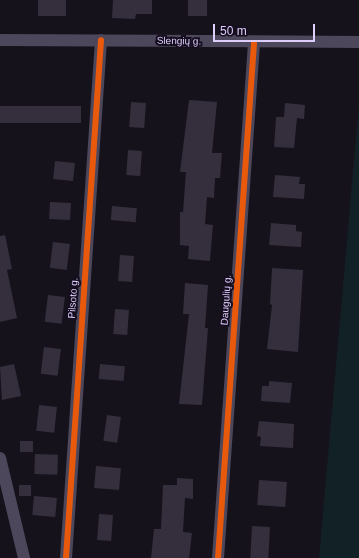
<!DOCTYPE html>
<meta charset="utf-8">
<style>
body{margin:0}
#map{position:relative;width:359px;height:558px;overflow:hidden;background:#16121b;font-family:Helvetica,sans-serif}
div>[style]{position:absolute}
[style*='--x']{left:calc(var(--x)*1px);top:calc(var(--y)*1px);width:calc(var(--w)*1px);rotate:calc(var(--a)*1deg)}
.green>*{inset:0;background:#122126}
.building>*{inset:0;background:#352f3d;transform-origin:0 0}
.street>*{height:12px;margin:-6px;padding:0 6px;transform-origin:6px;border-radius:6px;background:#4c475b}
.cycleway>*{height:6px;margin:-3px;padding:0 3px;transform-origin:3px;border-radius:3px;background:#e8590c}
span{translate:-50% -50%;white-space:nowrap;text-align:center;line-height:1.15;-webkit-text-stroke:4px #150e1f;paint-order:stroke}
.street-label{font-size:10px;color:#dfcefc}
.scale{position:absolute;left:213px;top:24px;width:102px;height:18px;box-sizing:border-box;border:2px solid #dfcefc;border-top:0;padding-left:5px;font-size:12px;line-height:14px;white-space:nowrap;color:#dfcefc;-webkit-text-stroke:3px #150e1f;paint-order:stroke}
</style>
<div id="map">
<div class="green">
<i style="clip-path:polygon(359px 104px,359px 558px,319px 558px)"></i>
</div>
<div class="building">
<i style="left:38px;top:0;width:28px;height:16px"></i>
<i style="clip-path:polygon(113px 0,152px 0,152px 14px,136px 14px,135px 19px,112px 18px)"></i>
<i style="left:188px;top:0;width:19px;height:16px"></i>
<i style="clip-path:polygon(189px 100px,217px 102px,212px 153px,222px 153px,220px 178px,215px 178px,214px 198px,207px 197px,205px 224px,213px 225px,210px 261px,188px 259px,189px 246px,180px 245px,180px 212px,183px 212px,186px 172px,180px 172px)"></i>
<i style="left:131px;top:102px;width:15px;height:25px;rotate:4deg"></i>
<i style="clip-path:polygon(285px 103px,305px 105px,304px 119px,297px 118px,294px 148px,274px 147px,276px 117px,284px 117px)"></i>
<i style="left:0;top:106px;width:81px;height:17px"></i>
<i style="left:128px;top:150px;width:14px;height:25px;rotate:4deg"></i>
<i style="left:55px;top:161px;width:20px;height:18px;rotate:6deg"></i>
<i style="clip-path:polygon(275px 175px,300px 177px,299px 184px,305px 184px,304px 199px,273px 197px)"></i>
<i style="left:50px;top:202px;width:21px;height:17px;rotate:3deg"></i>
<i style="left:112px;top:206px;width:25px;height:14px;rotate:5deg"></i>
<i style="clip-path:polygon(271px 223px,296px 225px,296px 231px,302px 232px,301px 247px,269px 245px)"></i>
<i style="clip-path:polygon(5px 235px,12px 269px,7px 270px,17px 318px,0 322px,0 236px)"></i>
<i style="left:53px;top:242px;width:17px;height:26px;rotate:7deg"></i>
<i style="left:120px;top:255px;width:14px;height:26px;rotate:4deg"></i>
<i style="clip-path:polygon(272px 268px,303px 270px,298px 352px,267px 349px,272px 305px,270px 304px)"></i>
<i style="clip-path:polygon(185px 283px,208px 285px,205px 328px,208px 328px,202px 405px,179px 404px,189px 314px,183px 314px)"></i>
<i style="left:48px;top:295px;width:17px;height:27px;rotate:7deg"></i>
<i style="left:115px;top:309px;width:14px;height:25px;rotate:4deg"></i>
<i style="left:44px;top:347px;width:17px;height:27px;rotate:7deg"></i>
<i style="clip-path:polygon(14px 364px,21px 396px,2px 400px,0 367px)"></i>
<i style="left:100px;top:364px;width:25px;height:15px;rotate:5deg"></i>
<i style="clip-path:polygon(269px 381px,292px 383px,290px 403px,261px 401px,262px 386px,269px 386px)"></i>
<i style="left:39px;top:405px;width:18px;height:26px;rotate:6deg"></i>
<i style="left:107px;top:415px;width:14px;height:26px;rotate:8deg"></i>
<i style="clip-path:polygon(259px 421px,294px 424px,293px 448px,260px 446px,261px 437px,257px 436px)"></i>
<i style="left:20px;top:441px;width:13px;height:11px"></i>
<i style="left:35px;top:454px;width:23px;height:20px;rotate:2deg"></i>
<i style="left:96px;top:466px;width:25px;height:22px;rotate:5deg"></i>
<i style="clip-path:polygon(177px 478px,193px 479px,193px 499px,185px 498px,183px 532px,192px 533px,189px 558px,151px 558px,154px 529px,161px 529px,163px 485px,177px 485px)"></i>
<i style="left:259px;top:480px;width:28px;height:25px;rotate:4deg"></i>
<i style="left:19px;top:485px;width:12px;height:11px"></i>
<i style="left:34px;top:496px;width:23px;height:19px;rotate:5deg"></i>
<i style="left:99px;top:514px;width:14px;height:26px;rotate:4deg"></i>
<i style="left:252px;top:526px;width:18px;height:32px;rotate:3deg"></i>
</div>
<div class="street">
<i style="--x:0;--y:40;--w:359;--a:0.3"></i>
<i style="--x:0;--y:458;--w:103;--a:76.5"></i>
<i style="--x:66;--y:558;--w:519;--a:-86.13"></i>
<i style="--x:218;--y:558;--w:516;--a:-86"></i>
</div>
<div class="cycleway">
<i style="--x:66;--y:558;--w:519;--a:-86.13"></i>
<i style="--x:218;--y:558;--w:516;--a:-86"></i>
</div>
<div class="street-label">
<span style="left:179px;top:41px;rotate:1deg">Slengių g.</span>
<span style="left:73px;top:298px;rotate:-86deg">Pilsoto g.</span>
<span style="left:226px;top:300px;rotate:-86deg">Daugulių g.</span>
</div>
<div class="scale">50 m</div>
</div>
